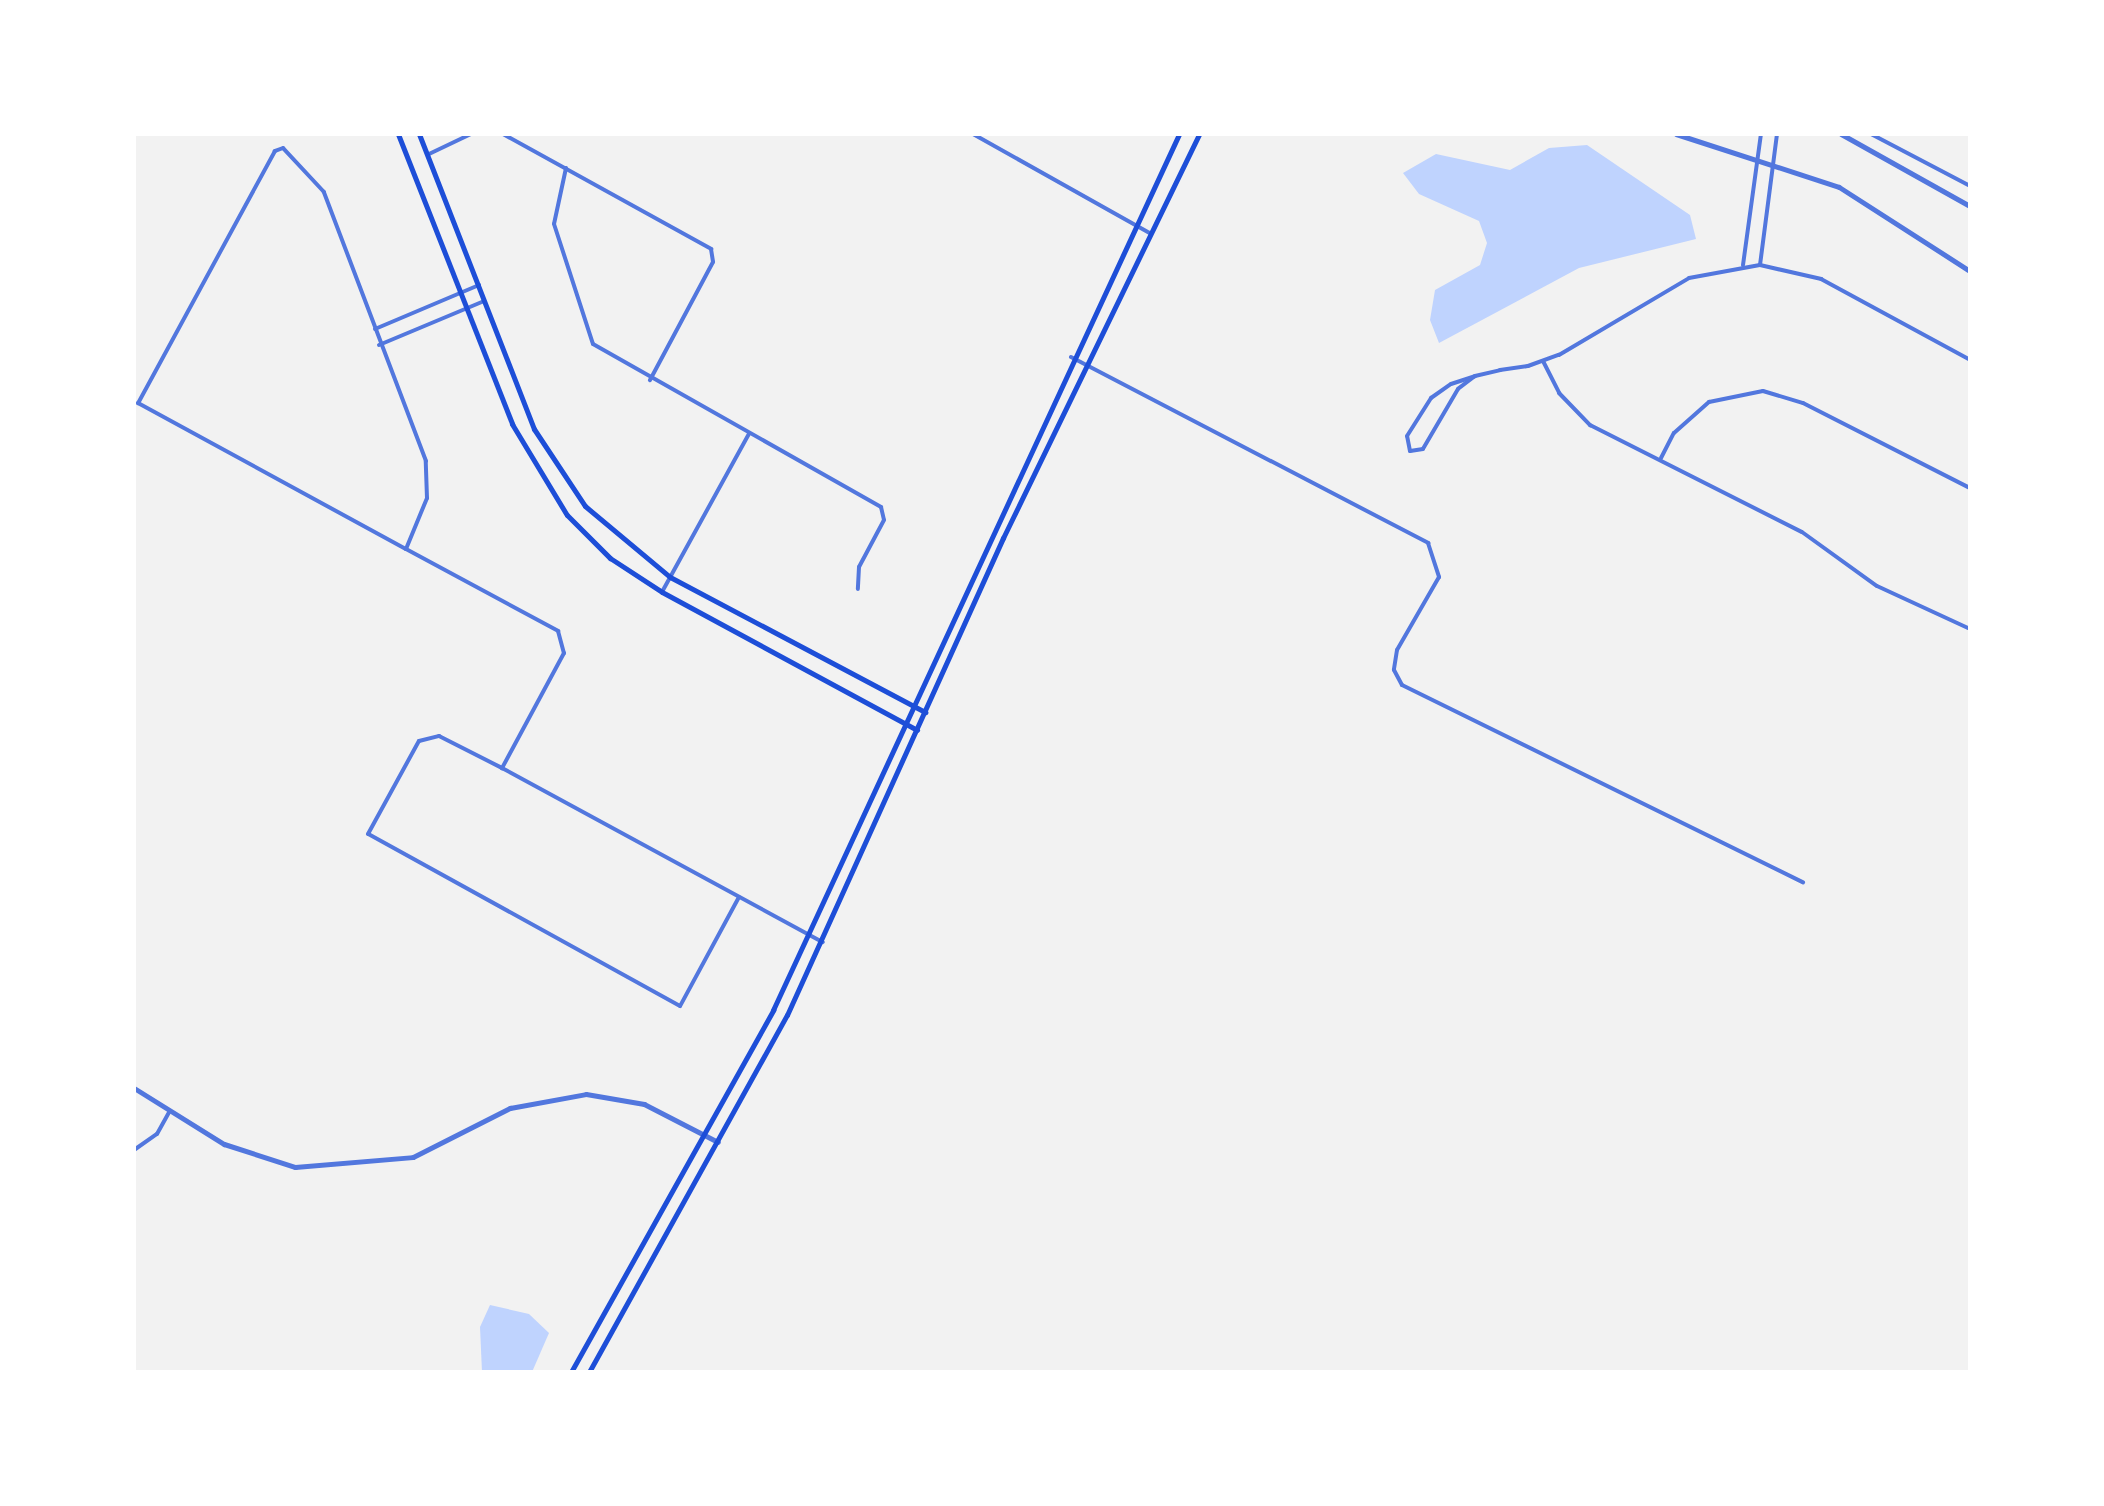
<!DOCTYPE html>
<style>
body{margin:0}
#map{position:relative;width:2104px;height:1506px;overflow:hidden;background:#f2f2f2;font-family:"Nunito Sans",sans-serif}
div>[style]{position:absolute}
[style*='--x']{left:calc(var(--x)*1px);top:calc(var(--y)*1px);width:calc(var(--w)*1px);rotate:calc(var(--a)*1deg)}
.water>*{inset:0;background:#bfd3fe}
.minor>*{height:4px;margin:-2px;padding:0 2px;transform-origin:2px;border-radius:2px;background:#5277de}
.tertiary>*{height:5px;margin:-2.5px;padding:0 2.5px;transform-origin:2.5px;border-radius:2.5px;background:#5277de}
.secondary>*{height:5px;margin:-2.5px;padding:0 2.5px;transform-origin:2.5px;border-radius:2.5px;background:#1d4ed8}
span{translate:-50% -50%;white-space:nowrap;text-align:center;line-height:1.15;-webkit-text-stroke:7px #fff;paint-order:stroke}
.frame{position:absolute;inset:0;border:136px solid #fff;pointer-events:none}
</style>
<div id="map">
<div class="water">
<i style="clip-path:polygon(1587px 145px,1690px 215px,1696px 239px,1579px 268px,1439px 343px,1430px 320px,1435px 290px,1480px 265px,1487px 243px,1479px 221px,1419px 194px,1403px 173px,1436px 154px,1510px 170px,1549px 148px)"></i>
<i style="clip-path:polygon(490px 1305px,529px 1314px,549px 1333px,532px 1372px,482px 1372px,480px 1327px)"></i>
</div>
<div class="minor">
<i style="--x:503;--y:134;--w:238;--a:28.9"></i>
<i style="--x:711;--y:249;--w:13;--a:81"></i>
<i style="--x:713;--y:262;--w:134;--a:118.1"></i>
<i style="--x:973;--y:134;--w:204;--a:29.3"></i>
<i style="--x:1871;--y:134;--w:112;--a:27.7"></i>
<i style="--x:429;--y:154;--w:47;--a:-25.5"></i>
<i style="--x:566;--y:168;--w:57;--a:102.1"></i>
<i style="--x:554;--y:224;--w:126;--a:72"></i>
<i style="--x:593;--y:344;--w:331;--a:29.5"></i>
<i style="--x:881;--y:507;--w:13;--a:77"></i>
<i style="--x:884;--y:520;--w:53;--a:118"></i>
<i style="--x:859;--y:567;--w:22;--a:93"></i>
<i style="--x:1743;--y:265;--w:132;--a:-82.2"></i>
<i style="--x:1760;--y:265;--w:132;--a:-82.6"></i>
<i style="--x:375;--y:329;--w:113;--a:-22.9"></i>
<i style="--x:379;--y:345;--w:114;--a:-22.7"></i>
<i style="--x:1071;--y:357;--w:403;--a:27.5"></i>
<i style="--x:1428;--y:543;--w:36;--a:72"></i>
<i style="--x:1439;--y:577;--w:84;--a:119.9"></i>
<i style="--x:1397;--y:650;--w:20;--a:99"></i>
<i style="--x:1394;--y:670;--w:17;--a:62"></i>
<i style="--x:1402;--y:685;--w:447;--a:26.2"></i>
<i style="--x:1543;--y:361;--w:36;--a:63"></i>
<i style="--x:1559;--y:393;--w:45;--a:45.9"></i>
<i style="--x:1590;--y:425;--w:237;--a:26.8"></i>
<i style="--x:1802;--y:532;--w:92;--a:35.8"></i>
<i style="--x:1877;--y:586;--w:102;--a:24.8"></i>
<i style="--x:1475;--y:376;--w:21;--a:143"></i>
<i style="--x:1458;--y:389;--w:69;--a:120.3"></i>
<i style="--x:1423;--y:449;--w:13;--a:171"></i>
<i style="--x:1410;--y:451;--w:15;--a:-101"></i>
<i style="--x:1407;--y:436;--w:45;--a:-57.7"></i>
<i style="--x:1431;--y:398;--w:24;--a:-35"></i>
<i style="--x:1451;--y:384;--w:25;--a:-18"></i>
<i style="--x:1475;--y:376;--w:26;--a:-13"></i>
<i style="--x:1500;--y:370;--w:28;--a:-8"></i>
<i style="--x:1528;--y:366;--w:33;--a:-20"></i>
<i style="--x:1559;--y:355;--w:151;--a:-30.6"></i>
<i style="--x:1689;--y:278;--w:72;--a:-10.4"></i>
<i style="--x:1760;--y:265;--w:63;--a:12.9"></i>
<i style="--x:1821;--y:279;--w:170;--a:28.5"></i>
<i style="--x:1661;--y:458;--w:28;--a:-63"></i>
<i style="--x:1674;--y:433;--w:47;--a:-41.5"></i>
<i style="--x:1709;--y:402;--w:55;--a:-11.5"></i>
<i style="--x:1763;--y:391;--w:42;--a:16.7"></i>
<i style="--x:1803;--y:403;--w:187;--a:27"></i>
<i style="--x:406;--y:549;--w:55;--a:-67.6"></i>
<i style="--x:427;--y:498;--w:37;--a:-92"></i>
<i style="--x:426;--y:461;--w:288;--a:-110.8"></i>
<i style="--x:324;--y:192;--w:60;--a:-133"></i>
<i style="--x:283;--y:148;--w:9;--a:159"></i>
<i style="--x:275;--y:151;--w:287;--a:118.5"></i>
<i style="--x:138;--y:403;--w:305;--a:28.6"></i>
<i style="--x:406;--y:549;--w:173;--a:28.3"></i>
<i style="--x:558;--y:631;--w:23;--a:75"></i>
<i style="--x:564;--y:653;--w:131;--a:118.3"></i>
<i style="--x:662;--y:592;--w:180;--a:-61.2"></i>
<i style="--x:739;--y:897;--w:124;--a:118.4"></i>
<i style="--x:680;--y:1006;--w:356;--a:-151.1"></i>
<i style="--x:368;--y:834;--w:106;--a:-61.3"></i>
<i style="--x:419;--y:741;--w:21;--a:-14"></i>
<i style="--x:439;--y:736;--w:71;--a:26.9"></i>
<i style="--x:502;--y:768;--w:365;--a:28.5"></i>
<i style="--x:134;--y:1150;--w:28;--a:-35"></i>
<i style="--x:157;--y:1134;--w:26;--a:-61"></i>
</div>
<div class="tertiary">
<i style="--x:1676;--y:134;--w:171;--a:18"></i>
<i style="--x:1839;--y:187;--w:156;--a:32.7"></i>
<i style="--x:1841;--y:134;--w:148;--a:29.2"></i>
<i style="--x:134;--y:1088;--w:106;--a:31.9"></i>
<i style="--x:224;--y:1144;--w:75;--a:17.9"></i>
<i style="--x:295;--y:1167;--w:118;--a:-4.8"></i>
<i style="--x:413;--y:1157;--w:109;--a:-26.8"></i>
<i style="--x:510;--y:1108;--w:77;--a:-10.4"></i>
<i style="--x:586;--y:1094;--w:59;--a:9.8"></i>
<i style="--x:644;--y:1104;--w:83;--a:27.2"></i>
</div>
<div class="secondary">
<i style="--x:398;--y:134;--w:312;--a:68.5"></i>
<i style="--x:512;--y:424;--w:106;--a:58.9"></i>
<i style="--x:567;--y:515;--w:61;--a:45"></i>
<i style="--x:610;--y:558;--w:62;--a:33.2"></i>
<i style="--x:662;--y:592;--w:290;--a:28.4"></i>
<i style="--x:419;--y:134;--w:317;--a:68.7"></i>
<i style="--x:534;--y:429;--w:92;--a:56.5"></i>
<i style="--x:585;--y:506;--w:111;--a:39.9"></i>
<i style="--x:670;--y:577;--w:289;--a:27.9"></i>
<i style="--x:571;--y:1372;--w:415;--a:-60.8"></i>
<i style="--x:773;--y:1010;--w:966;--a:-65.13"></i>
<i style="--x:589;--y:1372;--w:408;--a:-61"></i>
<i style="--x:787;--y:1015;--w:524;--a:-65.64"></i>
<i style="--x:1003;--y:538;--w:449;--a:-64.1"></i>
</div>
<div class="frame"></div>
</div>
